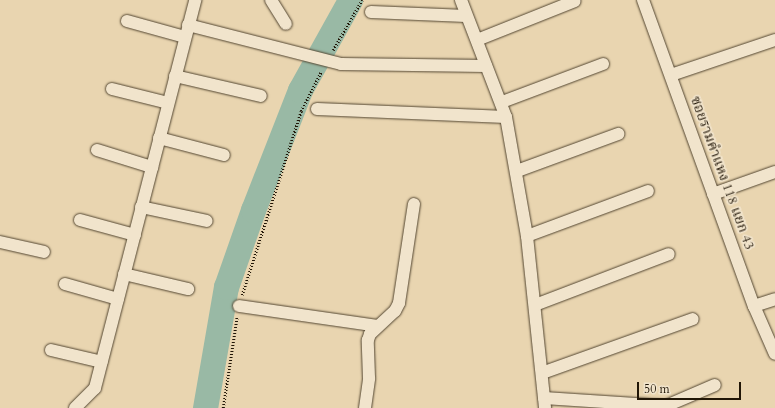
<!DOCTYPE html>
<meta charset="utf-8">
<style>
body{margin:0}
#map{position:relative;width:775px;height:408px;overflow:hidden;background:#e9d5b0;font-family:Cardo,"Noto Serif Thai",serif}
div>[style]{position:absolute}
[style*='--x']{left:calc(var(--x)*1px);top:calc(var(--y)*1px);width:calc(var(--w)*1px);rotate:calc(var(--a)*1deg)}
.river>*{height:25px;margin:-12.5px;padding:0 12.5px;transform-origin:12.5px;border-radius:12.5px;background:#99b9a5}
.path>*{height:2.5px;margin-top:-1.25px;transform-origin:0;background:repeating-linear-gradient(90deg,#211607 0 1px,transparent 0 3px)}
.roads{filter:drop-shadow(0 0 1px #534631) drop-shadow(0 0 1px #534631)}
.street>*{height:12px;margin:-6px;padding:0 6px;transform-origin:6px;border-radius:6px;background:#f1e4cc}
span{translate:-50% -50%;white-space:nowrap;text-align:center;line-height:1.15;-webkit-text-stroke:3.5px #f1e4cc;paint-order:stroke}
.street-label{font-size:14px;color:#211607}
.scale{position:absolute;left:637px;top:382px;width:104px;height:18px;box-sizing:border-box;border:2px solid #211607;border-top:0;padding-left:5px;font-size:12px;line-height:14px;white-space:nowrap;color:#211607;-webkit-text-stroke:3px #f1e4cc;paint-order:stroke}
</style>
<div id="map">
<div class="river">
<i style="--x:205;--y:408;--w:123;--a:-80.2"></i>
<i style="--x:226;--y:287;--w:82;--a:-70.7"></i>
<i style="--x:253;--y:210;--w:129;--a:-68.6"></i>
<i style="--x:300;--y:90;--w:103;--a:-60.9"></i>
</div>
<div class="path">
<i style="--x:333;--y:50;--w:58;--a:-59.9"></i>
<i style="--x:242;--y:295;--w:193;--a:-72.2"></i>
<i style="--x:301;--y:111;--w:44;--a:-62.9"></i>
<i style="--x:223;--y:408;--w:92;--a:-81.3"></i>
</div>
<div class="roads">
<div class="street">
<i style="--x:271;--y:0;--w:28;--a:58"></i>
<i style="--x:461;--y:0;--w:125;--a:69"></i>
<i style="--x:506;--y:117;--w:121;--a:80"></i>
<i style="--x:527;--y:236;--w:173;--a:84"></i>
<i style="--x:643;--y:0;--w:326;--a:70.1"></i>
<i style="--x:754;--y:306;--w:52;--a:66.4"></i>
<i style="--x:371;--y:12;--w:95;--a:2.4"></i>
<i style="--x:127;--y:21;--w:60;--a:15.4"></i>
<i style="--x:188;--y:25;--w:158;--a:14.3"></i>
<i style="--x:341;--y:64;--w:145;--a:0.8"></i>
<i style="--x:477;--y:40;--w:105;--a:-21.7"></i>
<i style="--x:671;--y:75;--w:110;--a:-18.6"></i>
<i style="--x:175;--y:76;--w:88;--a:13.1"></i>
<i style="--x:112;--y:89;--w:58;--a:14"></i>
<i style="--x:502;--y:102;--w:108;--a:-20.6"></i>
<i style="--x:317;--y:109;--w:189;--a:2.4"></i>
<i style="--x:159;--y:138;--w:67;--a:14.7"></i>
<i style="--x:97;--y:150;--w:58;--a:17.2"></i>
<i style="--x:517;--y:171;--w:108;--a:-20.1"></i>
<i style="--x:713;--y:194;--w:66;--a:-19.5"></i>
<i style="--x:141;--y:207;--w:67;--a:12"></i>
<i style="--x:80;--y:220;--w:57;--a:15.3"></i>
<i style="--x:527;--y:236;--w:129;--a:-20.4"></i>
<i style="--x:0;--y:242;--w:45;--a:12.8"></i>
<i style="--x:124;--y:274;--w:66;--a:13.2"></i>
<i style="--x:65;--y:284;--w:55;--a:15.8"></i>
<i style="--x:535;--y:305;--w:143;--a:-20.8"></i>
<i style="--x:239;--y:306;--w:139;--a:8.2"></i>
<i style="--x:754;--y:306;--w:22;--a:-18"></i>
<i style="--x:51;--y:350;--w:52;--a:13.2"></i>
<i style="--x:542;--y:373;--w:160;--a:-19.7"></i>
<i style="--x:544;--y:398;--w:122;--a:3.8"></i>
<i style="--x:666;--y:406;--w:53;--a:-23.2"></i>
<i style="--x:75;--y:408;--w:28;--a:-45"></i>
<i style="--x:95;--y:388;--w:401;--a:-75.5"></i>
<i style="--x:365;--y:408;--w:30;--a:-82"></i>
<i style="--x:369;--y:378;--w:38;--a:-92"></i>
<i style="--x:368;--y:340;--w:6;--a:-72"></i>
<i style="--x:370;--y:334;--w:34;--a:-43"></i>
<i style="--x:395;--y:311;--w:9;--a:-63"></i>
<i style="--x:399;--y:303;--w:100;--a:-81.4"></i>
</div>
</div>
<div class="street-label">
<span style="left:722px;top:173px;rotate:70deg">ซอยรามคำแหง 118 แยก 43</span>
</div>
<div class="scale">50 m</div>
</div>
